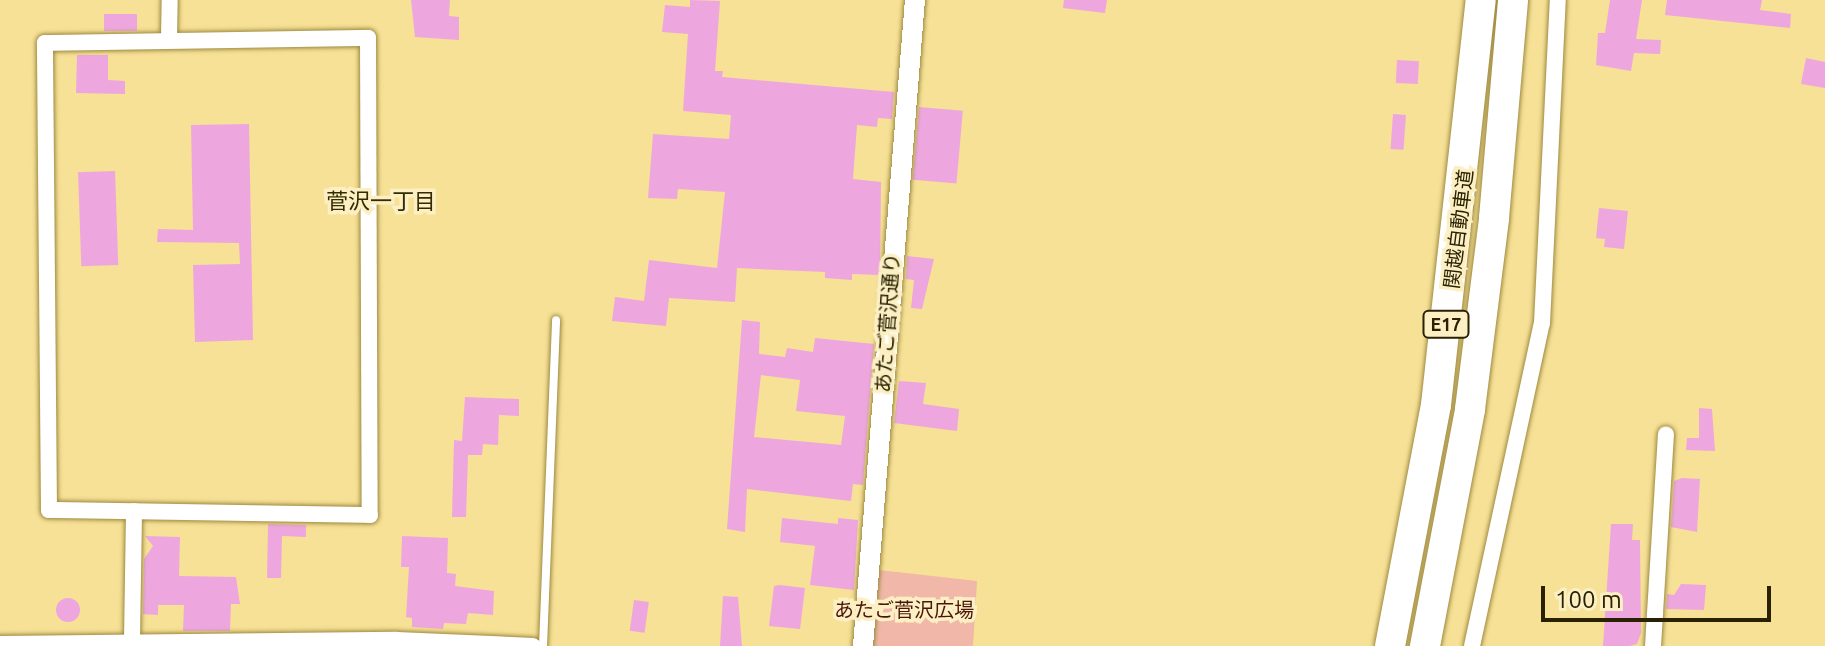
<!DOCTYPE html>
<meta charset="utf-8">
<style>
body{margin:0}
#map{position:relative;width:1825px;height:646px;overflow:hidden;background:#f6e196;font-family:Ubuntu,"Noto Sans JP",sans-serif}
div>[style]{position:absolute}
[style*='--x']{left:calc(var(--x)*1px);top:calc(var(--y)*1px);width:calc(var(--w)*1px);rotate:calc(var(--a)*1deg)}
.green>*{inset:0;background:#f1b8a9}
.building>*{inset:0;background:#eda7de;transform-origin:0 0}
.round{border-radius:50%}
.roads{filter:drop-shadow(0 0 2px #9e8a40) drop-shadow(0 0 2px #9e8a40)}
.service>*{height:8px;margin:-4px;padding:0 4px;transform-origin:4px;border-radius:4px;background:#fff}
.minor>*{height:16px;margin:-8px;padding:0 8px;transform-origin:8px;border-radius:8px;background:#fff}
.tertiary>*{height:20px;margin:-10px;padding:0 10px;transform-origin:10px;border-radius:10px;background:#fff}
.motorway>*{height:30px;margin:-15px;padding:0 15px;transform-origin:15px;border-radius:15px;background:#fff}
span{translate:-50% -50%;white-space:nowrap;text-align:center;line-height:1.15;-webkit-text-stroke:7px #fbefc3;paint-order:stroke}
.shield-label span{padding:2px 6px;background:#fbefc3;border:2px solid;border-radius:6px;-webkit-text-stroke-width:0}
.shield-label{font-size:18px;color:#292102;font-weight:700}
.street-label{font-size:20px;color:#292102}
.park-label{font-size:20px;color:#4b160a}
.neighbourhood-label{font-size:22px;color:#352b01}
.scale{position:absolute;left:1541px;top:586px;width:230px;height:36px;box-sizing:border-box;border:4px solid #292102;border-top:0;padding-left:10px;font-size:24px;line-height:28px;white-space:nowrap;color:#292102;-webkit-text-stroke:6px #fbefc3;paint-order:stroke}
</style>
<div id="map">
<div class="green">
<i style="clip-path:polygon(870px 569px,977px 581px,973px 646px,863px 646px)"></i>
</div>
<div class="building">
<i style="clip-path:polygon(411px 0,450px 0,449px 16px,459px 17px,459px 40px,415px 37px)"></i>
<i style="clip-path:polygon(690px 0,720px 1px,715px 71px,723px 71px,722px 77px,894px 92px,892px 119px,878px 118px,877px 127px,857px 125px,853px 179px,881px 182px,880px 275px,852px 274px,852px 280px,825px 278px,825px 272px,737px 268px,735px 302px,669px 298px,666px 326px,612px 321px,615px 297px,644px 301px,649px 260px,717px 268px,725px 192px,678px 189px,677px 199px,648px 198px,653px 134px,729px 139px,731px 115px,683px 111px,688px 34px,662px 32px,665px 5px,690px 7px)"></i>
<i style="clip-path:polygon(1064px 0,1107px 0,1105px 13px,1063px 8px)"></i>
<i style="clip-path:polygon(1610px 0,1642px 0,1636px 39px,1661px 40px,1660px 54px,1634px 53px,1631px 71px,1596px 65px,1598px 33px,1605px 33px)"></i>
<i style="clip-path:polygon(1667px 0,1762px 0,1760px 10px,1791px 14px,1790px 28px,1665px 15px)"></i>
<i style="left:104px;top:14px;width:33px;height:17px"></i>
<i style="clip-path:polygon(77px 55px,108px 55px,108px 80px,125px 81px,125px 94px,76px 93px)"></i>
<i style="clip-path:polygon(1806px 58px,1825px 62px,1825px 88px,1801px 84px)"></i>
<i style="left:1397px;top:60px;width:22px;height:23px;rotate:3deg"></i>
<i style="left:919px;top:107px;width:44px;height:73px;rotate:5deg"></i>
<i style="left:1393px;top:114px;width:13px;height:35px;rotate:4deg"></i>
<i style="clip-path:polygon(249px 124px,253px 340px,195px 342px,193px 265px,240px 264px,239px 243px,157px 242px,158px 229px,193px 230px,191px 125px)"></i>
<i style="left:115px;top:171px;width:94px;height:37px;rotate:88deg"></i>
<i style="clip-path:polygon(1599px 208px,1628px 211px,1624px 249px,1604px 247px,1605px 239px,1596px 238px)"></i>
<i style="clip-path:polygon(907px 256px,934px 259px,922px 309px,911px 308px,914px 280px,906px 279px)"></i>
<i style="clip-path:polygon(evenodd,742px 320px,760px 322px,759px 354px,785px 357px,787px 348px,813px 352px,815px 338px,874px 344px,863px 485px,853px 484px,851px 501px,747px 489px,745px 532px,727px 529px,742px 320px,761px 375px,800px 380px,796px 411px,845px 416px,841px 445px,754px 437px,761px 375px)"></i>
<i style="clip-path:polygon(899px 381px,926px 383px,923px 404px,959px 409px,957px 431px,894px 423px)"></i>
<i style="clip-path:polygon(465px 397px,519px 399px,519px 416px,499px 415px,498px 445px,483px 444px,482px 455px,468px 455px,466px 517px,452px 517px,454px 440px,462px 441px)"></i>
<i style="clip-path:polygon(1699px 408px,1712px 409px,1715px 451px,1686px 450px,1687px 438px,1699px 438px)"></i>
<i style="clip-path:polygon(1682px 478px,1700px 479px,1697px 532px,1671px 527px,1674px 481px)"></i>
<i style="clip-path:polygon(782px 518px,838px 524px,838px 518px,858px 520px,854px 590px,810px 585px,815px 546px,780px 542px)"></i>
<i style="clip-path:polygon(268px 524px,306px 525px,306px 537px,282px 536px,281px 578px,267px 578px)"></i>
<i style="clip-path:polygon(1611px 524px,1633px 524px,1632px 540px,1640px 540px,1641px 633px,1637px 644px,1630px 646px,1603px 646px)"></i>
<i style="clip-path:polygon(145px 536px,180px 537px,179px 576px,236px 577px,240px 604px,231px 604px,230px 631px,183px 631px,184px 605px,158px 605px,158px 615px,143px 614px,144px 559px,153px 546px)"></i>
<i style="clip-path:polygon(402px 536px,448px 538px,447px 573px,456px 574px,455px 586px,494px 591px,493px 615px,468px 613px,466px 624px,444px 623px,443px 629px,412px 627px,412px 618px,406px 617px,409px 567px,401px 567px)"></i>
<i style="clip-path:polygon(1681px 584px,1706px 585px,1704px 610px,1666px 609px,1667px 594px,1674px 595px)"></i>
<i style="clip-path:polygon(780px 585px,805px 588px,800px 629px,769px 626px,774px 586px)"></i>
<i style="clip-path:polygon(723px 596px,738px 597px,742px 646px,720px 646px)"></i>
<i class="round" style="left:56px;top:598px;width:24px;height:24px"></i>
<i style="left:634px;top:600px;width:15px;height:31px;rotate:8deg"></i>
</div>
<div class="roads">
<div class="service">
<i style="--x:543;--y:646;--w:326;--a:-87.7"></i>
</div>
<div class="minor">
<i style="--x:368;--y:38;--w:477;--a:89.8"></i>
<i style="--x:370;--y:515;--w:321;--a:-179.1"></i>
<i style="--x:49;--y:510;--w:467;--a:-90.5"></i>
<i style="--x:45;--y:43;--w:323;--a:-0.9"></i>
<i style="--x:169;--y:39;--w:39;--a:-89"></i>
<i style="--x:132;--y:640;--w:129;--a:-89.1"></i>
<i style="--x:0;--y:644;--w:397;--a:-0.6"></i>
<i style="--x:397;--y:640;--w:136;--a:2.5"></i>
<i style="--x:1472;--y:646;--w:330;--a:-77.8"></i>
<i style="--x:1542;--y:323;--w:323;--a:-87.2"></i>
<i style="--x:1653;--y:646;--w:212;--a:-86.5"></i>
</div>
<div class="tertiary">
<i style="--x:863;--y:646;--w:648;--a:-85.4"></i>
</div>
<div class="motorway">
<i style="--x:1390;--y:646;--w:245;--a:-79.2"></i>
<i style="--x:1436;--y:405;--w:407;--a:-83.7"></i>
<i style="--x:1425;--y:646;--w:241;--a:-79.2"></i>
<i style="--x:1470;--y:409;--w:193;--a:-82.8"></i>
<i style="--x:1494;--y:218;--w:219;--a:-85"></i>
</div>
</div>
<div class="shield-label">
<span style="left:1446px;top:324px">E17</span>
</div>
<div class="street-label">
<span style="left:1458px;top:229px;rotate:-83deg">関越自動車道</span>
<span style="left:887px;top:323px;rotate:-86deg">あたご菅沢通り</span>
</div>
<div class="park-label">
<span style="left:904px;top:609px">あたご菅沢広場</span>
</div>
<div class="neighbourhood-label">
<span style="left:381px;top:201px">菅沢一丁目</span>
</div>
<div class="scale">100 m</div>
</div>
